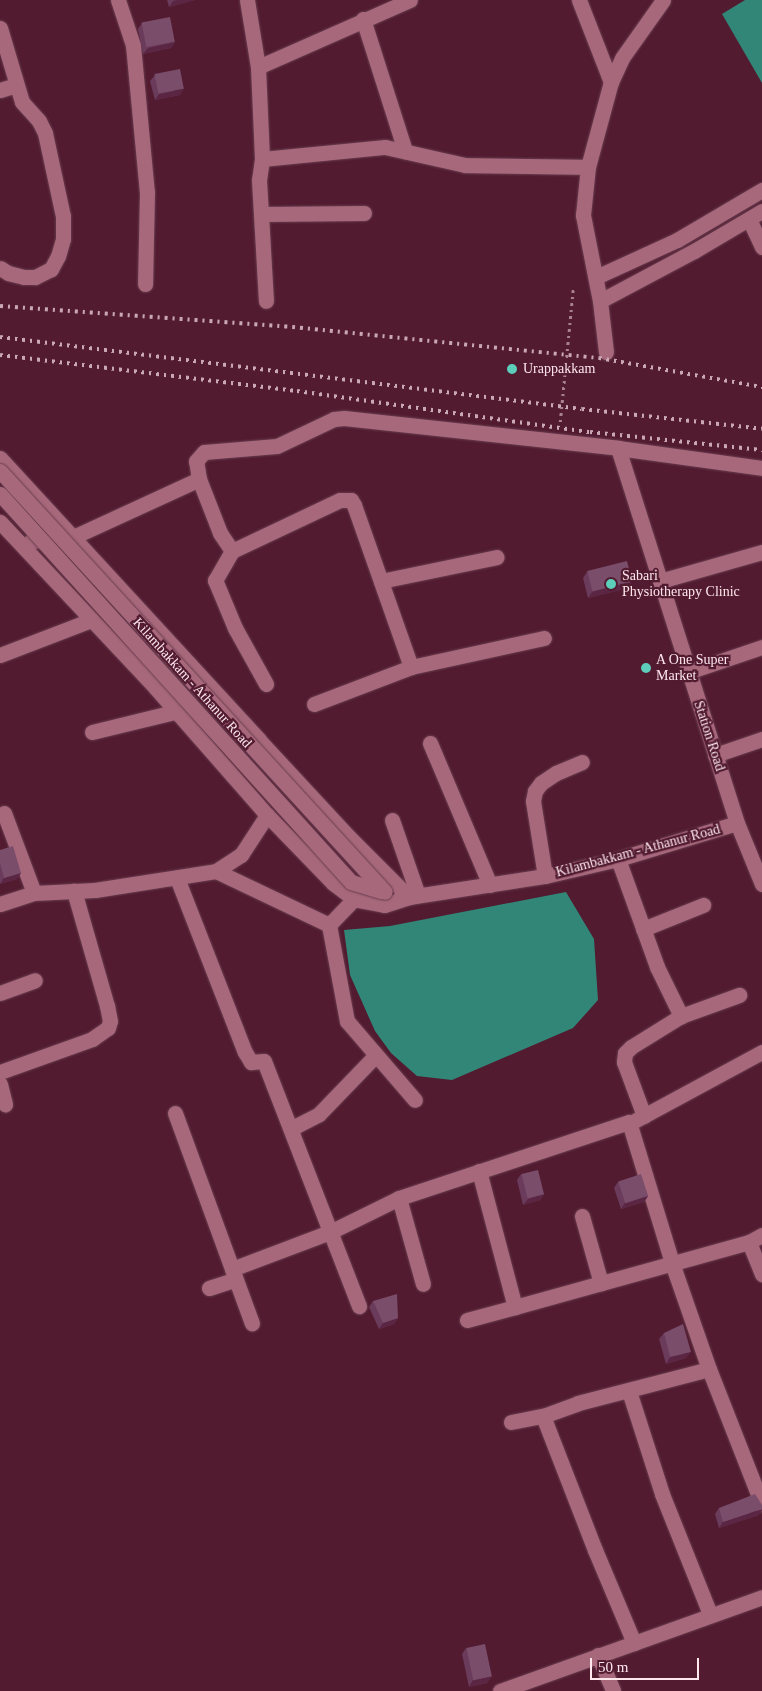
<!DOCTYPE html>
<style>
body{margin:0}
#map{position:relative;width:762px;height:1691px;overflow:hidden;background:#521b30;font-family:Georgia,serif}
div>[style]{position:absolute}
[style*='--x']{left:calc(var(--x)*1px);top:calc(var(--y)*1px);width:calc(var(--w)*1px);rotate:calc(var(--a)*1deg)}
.water>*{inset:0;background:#318678}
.roads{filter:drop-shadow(0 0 1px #693d4f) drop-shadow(0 0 1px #693d4f)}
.minor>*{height:15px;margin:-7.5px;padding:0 7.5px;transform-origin:7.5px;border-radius:7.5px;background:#a8687c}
.rail>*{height:4px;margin-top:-2px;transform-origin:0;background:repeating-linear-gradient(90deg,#caa9b4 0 2.5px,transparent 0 7.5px)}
.path-bridge>*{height:2.5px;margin-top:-1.25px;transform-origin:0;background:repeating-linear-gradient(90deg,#a9828f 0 2.5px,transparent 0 6.5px)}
.bridges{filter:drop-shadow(0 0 1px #693d4f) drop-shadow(0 0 1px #693d4f)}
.minor-bridge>*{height:15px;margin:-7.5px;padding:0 7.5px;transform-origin:7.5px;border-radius:7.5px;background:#a8687c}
.wall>*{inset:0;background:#6a3b5b}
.shaded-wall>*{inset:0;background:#5a2643}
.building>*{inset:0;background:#7a4d6b;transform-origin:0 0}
.dots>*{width:14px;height:14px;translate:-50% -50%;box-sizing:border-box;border:2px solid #521b30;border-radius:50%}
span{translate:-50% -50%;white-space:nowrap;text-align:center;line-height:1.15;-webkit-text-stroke:4.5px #521b30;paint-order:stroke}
.poi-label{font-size:14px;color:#fee7ed}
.left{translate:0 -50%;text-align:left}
.street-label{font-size:14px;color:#fee7ed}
.scale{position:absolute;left:590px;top:1658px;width:109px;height:22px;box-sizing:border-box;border:2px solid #fee7ed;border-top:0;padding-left:6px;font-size:15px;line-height:18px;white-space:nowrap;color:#fee7ed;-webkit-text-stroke:4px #521b30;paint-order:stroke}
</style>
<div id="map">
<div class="water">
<i style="clip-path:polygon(745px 0,762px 0,762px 83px,722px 14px)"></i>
<i style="clip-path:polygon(566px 892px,594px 939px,598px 1000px,573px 1028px,452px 1080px,417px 1076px,391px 1053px,375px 1031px,350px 975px,344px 930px,390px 926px)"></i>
</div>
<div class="roads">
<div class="minor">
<i style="--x:118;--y:0;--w:47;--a:71.6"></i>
<i style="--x:133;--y:45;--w:148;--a:84.6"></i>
<i style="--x:147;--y:192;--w:92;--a:91.2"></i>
<i style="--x:247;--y:0;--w:68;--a:80.7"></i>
<i style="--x:258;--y:67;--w:92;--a:87.5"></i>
<i style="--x:262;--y:159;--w:21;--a:98"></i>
<i style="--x:259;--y:180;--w:121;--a:86.7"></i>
<i style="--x:579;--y:0;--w:88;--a:68.7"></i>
<i style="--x:363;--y:19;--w:139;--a:72.3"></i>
<i style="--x:0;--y:28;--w:77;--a:73.4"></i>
<i style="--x:22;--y:102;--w:25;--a:48"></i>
<i style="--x:39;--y:121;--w:13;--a:63"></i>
<i style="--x:45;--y:133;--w:85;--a:77.8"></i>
<i style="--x:63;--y:216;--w:23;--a:90"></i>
<i style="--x:63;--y:239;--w:18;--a:106"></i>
<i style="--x:58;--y:256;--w:15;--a:118"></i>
<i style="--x:51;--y:269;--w:18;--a:153"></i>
<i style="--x:35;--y:277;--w:11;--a:180"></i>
<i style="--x:24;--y:277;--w:16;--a:-166"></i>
<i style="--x:8;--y:273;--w:9;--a:-148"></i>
<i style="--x:258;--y:67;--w:166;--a:-23.8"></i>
<i style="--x:0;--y:90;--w:17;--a:-17"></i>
<i style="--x:262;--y:159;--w:124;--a:-5.6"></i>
<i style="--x:385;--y:147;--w:82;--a:12.7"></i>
<i style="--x:465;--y:165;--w:123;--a:0.9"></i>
<i style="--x:261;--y:214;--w:103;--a:-0.6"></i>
<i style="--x:749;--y:219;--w:31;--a:65"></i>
<i style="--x:596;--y:277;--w:89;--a:-24.6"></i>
<i style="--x:677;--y:240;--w:99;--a:-30.5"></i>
<i style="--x:600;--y:301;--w:106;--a:-28"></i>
<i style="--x:694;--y:251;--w:79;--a:-30.5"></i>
<i style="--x:606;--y:352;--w:51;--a:-96.7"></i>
<i style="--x:600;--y:301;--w:88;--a:-101.2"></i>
<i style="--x:583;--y:215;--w:48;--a:-84.1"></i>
<i style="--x:588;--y:167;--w:88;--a:-74.9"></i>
<i style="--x:611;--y:82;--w:26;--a:-65"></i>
<i style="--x:622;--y:58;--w:71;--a:-54.7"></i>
<i style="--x:618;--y:448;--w:393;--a:72.4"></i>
<i style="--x:0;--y:458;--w:383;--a:47.4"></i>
<i style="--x:259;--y:740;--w:129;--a:47.2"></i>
<i style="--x:347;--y:835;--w:88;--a:45"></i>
<i style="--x:409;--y:897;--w:26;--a:162"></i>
<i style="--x:384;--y:905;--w:31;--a:-169"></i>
<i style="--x:354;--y:899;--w:26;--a:-143"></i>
<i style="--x:333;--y:883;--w:95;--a:-134.1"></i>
<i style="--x:267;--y:815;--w:169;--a:-131.2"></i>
<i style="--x:156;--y:688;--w:228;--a:-133.2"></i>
<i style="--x:199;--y:479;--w:58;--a:68.7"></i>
<i style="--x:220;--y:533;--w:22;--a:56"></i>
<i style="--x:232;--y:551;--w:119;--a:-25.3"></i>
<i style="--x:340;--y:500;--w:11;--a:0"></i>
<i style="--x:351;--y:500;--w:6;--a:59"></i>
<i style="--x:354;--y:505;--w:172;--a:70.6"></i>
<i style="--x:31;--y:541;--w:40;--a:-4.3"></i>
<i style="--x:71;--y:538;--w:141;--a:-24.7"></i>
<i style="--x:199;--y:479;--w:18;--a:-99"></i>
<i style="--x:196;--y:461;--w:12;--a:-48"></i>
<i style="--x:204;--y:452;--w:73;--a:-4.7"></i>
<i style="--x:277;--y:446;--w:63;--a:-25.3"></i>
<i style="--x:334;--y:419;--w:10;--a:-6"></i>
<i style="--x:344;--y:418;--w:276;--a:6.2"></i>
<i style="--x:618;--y:448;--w:145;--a:7.9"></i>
<i style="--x:232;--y:551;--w:34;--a:120"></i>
<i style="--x:215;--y:580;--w:52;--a:67.4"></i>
<i style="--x:235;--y:628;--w:64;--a:61"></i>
<i style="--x:381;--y:581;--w:118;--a:-11.7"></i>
<i style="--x:660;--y:581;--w:106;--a:-15.9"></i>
<i style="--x:0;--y:655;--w:97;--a:-21"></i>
<i style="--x:688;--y:672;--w:78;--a:-18.7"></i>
<i style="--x:314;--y:704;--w:104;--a:-20.9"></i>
<i style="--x:411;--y:667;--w:136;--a:-12.3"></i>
<i style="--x:92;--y:732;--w:84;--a:-13.7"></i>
<i style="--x:430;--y:743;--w:154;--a:67.1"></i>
<i style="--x:715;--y:755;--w:50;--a:-18.8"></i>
<i style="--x:4;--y:813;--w:85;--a:69.4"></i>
<i style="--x:392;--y:820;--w:79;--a:70.9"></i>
<i style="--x:618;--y:859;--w:115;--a:70.1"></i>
<i style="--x:657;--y:967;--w:55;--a:63.9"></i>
<i style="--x:216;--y:871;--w:125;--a:25.5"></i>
<i style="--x:545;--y:876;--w:76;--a:-99.1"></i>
<i style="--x:533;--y:801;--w:10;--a:-79"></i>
<i style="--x:535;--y:791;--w:10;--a:-53"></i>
<i style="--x:541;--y:783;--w:18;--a:-34"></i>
<i style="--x:556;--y:773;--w:28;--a:-23"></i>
<i style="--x:177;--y:878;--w:187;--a:68.7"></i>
<i style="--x:245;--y:1052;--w:12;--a:59"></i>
<i style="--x:251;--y:1062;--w:13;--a:-4"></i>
<i style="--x:264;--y:1061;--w:263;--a:68.8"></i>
<i style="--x:401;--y:895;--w:8;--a:14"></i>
<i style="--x:409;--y:897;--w:138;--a:-8.8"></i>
<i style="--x:545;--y:876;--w:75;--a:-13.1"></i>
<i style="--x:618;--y:859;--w:124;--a:-16.8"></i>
<i style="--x:737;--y:823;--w:66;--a:67.7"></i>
<i style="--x:354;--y:899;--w:36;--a:134"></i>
<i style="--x:329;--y:925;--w:98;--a:79.4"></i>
<i style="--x:347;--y:1021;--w:104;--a:49.3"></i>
<i style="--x:0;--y:904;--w:36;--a:-18"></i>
<i style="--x:34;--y:893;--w:61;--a:-2.8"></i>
<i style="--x:95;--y:890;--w:122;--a:-8.9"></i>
<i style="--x:216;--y:871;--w:30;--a:-33"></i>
<i style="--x:241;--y:855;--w:48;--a:-57"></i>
<i style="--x:643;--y:929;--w:65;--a:-21.8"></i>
<i style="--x:0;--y:993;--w:37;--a:-20"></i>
<i style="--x:0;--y:1072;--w:98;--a:-19.7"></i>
<i style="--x:92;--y:1039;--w:19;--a:-35"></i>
<i style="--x:108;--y:1028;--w:7;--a:-74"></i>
<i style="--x:110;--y:1021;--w:15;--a:-101"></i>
<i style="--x:107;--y:1006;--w:120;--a:-106"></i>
<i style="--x:0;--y:1084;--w:21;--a:76"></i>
<i style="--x:175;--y:1113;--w:224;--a:69.9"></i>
<i style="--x:644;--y:1116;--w:58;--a:-110.3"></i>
<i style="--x:624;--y:1062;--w:9;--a:-84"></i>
<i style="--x:625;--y:1053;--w:8;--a:-45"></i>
<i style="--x:631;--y:1047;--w:59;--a:-31.8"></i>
<i style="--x:681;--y:1016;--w:62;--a:-19.9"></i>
<i style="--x:636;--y:1120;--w:143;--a:-28.4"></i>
<i style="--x:292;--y:1128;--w:30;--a:-27"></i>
<i style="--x:319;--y:1114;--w:82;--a:-46"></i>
<i style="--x:479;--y:1171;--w:141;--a:75.2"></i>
<i style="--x:515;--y:1307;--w:243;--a:-15.5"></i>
<i style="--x:749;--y:1242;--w:15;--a:-28"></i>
<i style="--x:399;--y:1198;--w:89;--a:74.4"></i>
<i style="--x:582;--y:1216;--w:70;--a:74.2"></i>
<i style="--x:749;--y:1242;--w:35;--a:68"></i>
<i style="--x:232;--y:1269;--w:105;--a:-20.7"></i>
<i style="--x:330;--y:1232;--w:77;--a:-26.2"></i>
<i style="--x:399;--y:1198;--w:242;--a:-18.3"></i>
<i style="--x:629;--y:1122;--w:147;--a:73"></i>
<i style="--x:672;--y:1263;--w:112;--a:70.8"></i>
<i style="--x:709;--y:1369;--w:145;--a:68.6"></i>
<i style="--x:209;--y:1288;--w:28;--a:-18"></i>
<i style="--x:467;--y:1320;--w:50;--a:-15.2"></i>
<i style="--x:629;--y:1391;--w:108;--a:72.2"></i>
<i style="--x:662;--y:1494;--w:129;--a:68.2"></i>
<i style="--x:543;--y:1416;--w:144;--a:68.8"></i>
<i style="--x:595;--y:1550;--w:101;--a:67.2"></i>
<i style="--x:511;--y:1422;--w:33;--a:-11"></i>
<i style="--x:543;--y:1416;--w:37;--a:-20"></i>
<i style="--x:578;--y:1403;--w:135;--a:-14.5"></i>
<i style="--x:598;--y:1655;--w:39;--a:67"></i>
<i style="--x:500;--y:1691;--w:278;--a:-19.7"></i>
</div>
</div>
<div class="rail">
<i style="--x:0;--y:306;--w:294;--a:4.1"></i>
<i style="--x:293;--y:327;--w:308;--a:5.8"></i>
<i style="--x:599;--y:358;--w:166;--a:10.1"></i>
<i style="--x:0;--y:337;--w:586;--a:7.05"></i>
<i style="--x:582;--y:409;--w:181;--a:6.3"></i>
<i style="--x:0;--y:355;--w:299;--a:6.9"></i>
<i style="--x:297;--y:391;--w:296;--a:8"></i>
<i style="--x:590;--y:432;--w:173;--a:6"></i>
</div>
<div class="path-bridge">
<i style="--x:560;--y:422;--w:134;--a:-84.4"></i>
</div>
<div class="bridges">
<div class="minor-bridge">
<i style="--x:0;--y:471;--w:570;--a:47.56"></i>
<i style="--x:0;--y:494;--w:523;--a:47.87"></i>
<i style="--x:351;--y:882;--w:31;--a:17"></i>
</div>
</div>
<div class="wall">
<i style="clip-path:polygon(167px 0,195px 0,169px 7px)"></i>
<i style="clip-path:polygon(142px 23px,175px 42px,171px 48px,143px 54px,138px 29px)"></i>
<i style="clip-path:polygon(155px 75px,180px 95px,155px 100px,150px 81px)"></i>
<i style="clip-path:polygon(587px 572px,632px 581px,628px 588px,588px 598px,583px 578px)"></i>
<i style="clip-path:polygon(0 850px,21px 873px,17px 879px,0 884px)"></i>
<i style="clip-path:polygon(521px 1174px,544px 1194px,540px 1200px,523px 1205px,517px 1180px)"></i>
<i style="clip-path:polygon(618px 1182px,648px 1196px,644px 1202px,621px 1209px,614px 1188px)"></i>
<i style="clip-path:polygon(373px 1301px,398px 1318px,394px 1324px,379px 1329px,369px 1307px)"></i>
<i style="clip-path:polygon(664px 1333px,686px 1358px,666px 1364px,659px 1339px)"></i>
<i style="clip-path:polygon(719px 1508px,759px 1515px,719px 1528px,715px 1514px)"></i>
<i style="clip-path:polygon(466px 1648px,492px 1676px,487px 1683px,469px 1687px,462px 1654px)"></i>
</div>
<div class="shaded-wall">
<i style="clip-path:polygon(177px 0,195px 0,169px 7px,173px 1px)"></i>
<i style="clip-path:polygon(175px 42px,171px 48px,143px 54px,148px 48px)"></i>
<i style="clip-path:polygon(184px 89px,180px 95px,155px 100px,159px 94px)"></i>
<i style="clip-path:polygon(632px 581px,628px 588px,588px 598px,592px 592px)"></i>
<i style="clip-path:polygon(21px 873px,17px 879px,0 884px,4px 878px)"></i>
<i style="clip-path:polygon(544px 1194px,540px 1200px,523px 1205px,528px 1199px)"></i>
<i style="clip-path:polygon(648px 1196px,644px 1202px,621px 1209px,625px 1203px)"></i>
<i style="clip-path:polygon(398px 1318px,394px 1324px,379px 1329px,383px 1323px)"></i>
<i style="clip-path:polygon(691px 1352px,686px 1358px,666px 1364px,670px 1357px)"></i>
<i style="clip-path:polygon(762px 1509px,762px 1511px,759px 1515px,719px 1528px,723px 1522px)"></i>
<i style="clip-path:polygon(492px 1676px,487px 1683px,469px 1687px,473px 1680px)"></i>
</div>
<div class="building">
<i style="left:170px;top:17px;width:25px;height:29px;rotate:79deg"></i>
<i style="left:180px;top:69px;width:20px;height:26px;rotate:79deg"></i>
<i style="left:627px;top:561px;width:21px;height:41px;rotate:76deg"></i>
<i style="clip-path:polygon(13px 846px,21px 873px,4px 878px,0 863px,0 850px)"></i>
<i style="left:538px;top:1170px;width:25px;height:17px;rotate:76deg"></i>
<i style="left:641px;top:1174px;width:23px;height:24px;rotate:72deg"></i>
<i style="clip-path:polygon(397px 1294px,398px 1318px,383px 1323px,373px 1301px)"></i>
<i style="clip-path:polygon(683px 1324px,691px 1352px,670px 1357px,664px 1333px)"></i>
<i style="clip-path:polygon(755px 1494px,762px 1505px,762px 1509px,723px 1522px,719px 1508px)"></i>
<i style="left:485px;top:1644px;width:33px;height:19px;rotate:78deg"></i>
</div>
<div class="dots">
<i style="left:512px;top:369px;background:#5cceba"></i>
<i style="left:611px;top:584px;background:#5cceba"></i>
<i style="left:646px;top:668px;background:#5cceba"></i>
</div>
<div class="poi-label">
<span class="left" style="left:523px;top:369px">Urappakkam</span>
<span class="left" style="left:622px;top:584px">Sabari<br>Physiotherapy Clinic</span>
<span class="left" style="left:656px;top:668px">A One Super<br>Market</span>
</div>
<div class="street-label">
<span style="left:192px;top:683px;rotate:48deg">Kilambakkam - Athanur Road</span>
<span style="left:709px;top:736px;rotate:72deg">Station Road</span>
<span style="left:638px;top:851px;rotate:-15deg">Kilambakkam - Athanur Road</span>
</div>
<div class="scale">50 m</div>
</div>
